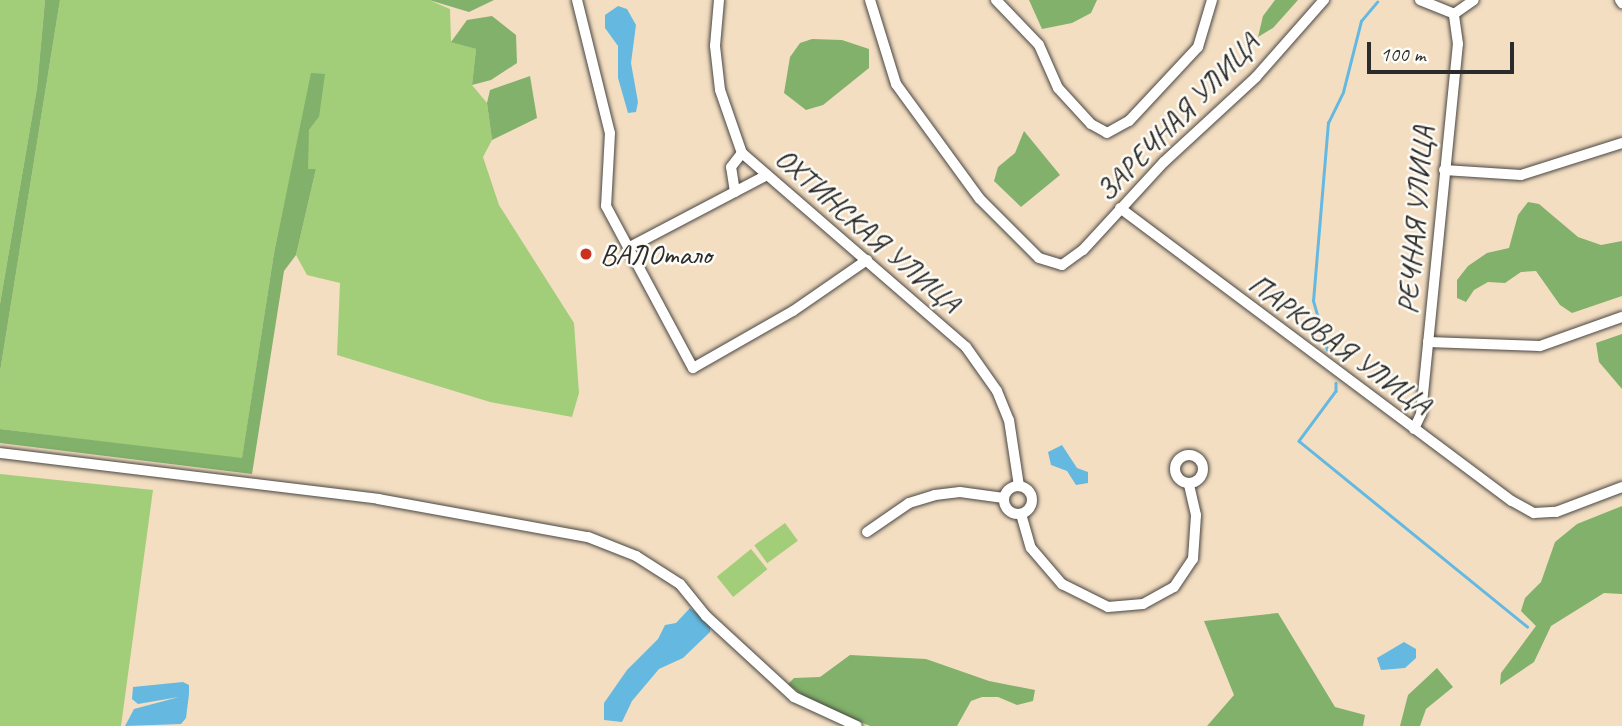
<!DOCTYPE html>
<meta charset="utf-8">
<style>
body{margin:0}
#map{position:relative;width:1622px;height:726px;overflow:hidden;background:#f4dec2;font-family:Caveat,sans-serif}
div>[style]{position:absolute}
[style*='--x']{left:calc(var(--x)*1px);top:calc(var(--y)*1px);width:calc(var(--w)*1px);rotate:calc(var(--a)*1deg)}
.green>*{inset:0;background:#a2ce7a;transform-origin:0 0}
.forest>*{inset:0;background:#81b16a}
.water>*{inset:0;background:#65b9e1}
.stream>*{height:2.5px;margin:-1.25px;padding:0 1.25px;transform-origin:1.25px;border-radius:1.25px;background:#65b9e1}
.roads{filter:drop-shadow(0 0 2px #494642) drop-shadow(0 0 2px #494642)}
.minor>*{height:10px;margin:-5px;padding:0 5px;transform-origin:5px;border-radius:5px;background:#fff}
.minor>.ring{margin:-5px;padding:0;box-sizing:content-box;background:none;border:10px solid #fff;border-radius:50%}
.dots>*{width:19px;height:19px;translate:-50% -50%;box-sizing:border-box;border:4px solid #fdfcf7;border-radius:50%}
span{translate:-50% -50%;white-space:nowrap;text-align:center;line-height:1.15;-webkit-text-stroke:5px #fdfcf7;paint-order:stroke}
.street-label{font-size:30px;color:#2b2b2b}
.poi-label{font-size:30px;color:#2b2b2b}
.left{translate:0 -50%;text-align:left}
.scale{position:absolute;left:1367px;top:42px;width:147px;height:32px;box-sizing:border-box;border:4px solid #2b2b2b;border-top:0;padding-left:9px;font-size:21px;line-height:24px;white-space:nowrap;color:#2b2b2b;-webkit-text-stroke:5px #fdfcf7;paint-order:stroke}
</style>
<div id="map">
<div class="green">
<i style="clip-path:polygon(0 0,45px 0,37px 88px,0 304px)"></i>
<i style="clip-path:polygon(60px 0,429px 0,450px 9px,451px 41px,476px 49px,472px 85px,487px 103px,492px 140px,483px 157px,499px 205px,574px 323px,579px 393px,572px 417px,490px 402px,337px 355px,340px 283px,307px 275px,296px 255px,316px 169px,308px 170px,307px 150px,309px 130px,319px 117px,312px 73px,274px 253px,242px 459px,0 429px,0 372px)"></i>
<i style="clip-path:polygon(0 474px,153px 490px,121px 726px,0 726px)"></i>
<i style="left:785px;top:523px;width:22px;height:38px;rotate:54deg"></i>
<i style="left:751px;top:549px;width:26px;height:44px;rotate:51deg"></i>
</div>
<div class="forest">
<i style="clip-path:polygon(45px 0,60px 0,0 372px,0 304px,37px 88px)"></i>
<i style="clip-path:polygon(429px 0,494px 0,469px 12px)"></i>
<i style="clip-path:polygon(1029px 0,1097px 0,1091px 13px,1072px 23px,1042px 29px)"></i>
<i style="clip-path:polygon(1275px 0,1298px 0,1273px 28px,1258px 37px,1263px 16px)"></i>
<i style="clip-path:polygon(492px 16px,516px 35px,517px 63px,491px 80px,472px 85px,476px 49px,451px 42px,467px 20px)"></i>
<i style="clip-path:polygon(812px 39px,842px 40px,869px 49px,869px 68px,823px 105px,806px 110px,784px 93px,790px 57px,800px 43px)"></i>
<i style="clip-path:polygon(311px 73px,325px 74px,319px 117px,309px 130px,308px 169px,316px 169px,296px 255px,284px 271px,252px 474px,0 443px,0 429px,242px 458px,274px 253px)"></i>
<i style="clip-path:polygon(530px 76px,537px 118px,492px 140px,487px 103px,490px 90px)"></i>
<i style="clip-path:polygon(1024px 131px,1060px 175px,1021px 207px,994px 181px,998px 167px,1015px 153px)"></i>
<i style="clip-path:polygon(1528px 202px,1539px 204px,1578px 237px,1601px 245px,1622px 241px,1622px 296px,1572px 313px,1560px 305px,1536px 271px,1521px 272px,1505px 283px,1488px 282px,1474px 290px,1466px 302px,1457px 298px,1457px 280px,1468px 266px,1487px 253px,1509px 248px,1518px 215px)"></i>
<i style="clip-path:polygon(1622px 334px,1622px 389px,1599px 362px,1596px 343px)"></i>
<i style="clip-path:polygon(1622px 506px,1622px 594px,1604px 593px,1551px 626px,1534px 662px,1500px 685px,1501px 673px,1536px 626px,1521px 611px,1525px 598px,1541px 582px,1555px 542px,1577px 524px)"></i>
<i style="clip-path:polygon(1278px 613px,1335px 707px,1365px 715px,1363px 726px,1207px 726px,1234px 695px,1204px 621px)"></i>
<i style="clip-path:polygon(850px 655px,926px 659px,989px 681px,1035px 690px,1033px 701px,1017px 705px,998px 697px,982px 697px,971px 701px,957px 726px,870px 726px,809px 700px,788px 684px,794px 678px,820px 677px)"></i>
<i style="clip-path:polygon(1437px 668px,1453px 687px,1426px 709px,1420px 726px,1400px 726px,1408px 695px)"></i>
</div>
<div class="water">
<i style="clip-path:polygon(618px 6px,627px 9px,636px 25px,631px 63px,638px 102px,636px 112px,628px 113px,618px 78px,618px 46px,605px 28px,605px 15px)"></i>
<i style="clip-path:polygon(1062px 445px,1077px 468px,1088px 472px,1088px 483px,1076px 485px,1067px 471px,1051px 465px,1048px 452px)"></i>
<i style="clip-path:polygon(690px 608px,711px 625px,710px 632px,683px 658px,659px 669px,632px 701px,622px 722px,604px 720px,604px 703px,627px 670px,658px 639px,665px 625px,676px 623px)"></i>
<i style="clip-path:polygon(1404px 642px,1416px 649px,1416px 658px,1405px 668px,1381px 670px,1377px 658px)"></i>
<i style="clip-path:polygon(183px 682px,189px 685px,189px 694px,186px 718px,181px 724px,125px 726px,134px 709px,179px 697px,138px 704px,132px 699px,133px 687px)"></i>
</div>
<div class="stream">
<i style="--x:1327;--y:350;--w:51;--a:-105.9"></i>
<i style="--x:1313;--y:301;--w:179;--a:-85.2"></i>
<i style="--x:1328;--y:123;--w:34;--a:-64"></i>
<i style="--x:1343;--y:92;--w:73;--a:-75.8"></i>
<i style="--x:1361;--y:21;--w:25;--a:-50"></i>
<i style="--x:1336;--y:383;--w:8;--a:90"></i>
<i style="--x:1336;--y:391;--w:62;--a:126.5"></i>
<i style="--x:1299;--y:441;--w:294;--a:39.1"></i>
</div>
<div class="roads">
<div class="minor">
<i style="--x:577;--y:0;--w:137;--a:76.1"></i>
<i style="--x:610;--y:133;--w:73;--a:93.1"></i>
<i style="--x:606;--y:206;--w:184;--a:61.8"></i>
<i style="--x:693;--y:368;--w:115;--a:-29.7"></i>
<i style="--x:793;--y:311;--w:90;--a:-34.6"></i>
<i style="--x:719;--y:0;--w:46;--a:95"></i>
<i style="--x:715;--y:46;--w:44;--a:83.5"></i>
<i style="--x:720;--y:90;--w:67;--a:70.8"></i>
<i style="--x:742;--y:153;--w:296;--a:40.9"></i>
<i style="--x:966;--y:347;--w:54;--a:54.8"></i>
<i style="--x:997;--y:391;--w:31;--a:68"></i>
<i style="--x:1009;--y:420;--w:67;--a:81.4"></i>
<i style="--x:870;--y:0;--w:88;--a:72.8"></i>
<i style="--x:896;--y:84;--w:142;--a:53.9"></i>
<i style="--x:980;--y:199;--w:83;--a:45"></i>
<i style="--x:1039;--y:258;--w:24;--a:17"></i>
<i style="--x:1062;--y:265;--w:26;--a:-36"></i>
<i style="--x:1083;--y:250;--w:120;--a:-47.4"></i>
<i style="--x:1164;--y:162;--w:125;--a:-42.7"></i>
<i style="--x:1256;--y:77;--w:103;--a:-48.6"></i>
<i style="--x:996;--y:0;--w:62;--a:46.3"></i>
<i style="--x:1039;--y:45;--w:47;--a:66.2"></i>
<i style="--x:1058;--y:88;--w:49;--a:47.5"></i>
<i style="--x:1091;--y:124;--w:18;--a:29"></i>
<i style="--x:1107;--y:133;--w:25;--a:-29"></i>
<i style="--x:1129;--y:121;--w:101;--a:-47"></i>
<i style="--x:1198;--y:47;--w:49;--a:-73.4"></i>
<i style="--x:1420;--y:0;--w:37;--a:22"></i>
<i style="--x:1620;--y:0;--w:4;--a:56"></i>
<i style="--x:1454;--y:14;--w:24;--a:-35"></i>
<i style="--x:1444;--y:170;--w:77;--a:3.7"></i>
<i style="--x:1521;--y:175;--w:106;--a:-17.6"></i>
<i style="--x:735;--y:192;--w:25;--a:-99"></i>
<i style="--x:731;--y:167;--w:18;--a:-52"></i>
<i style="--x:1120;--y:208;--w:489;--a:36.8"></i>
<i style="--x:1512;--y:501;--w:25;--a:29"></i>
<i style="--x:1534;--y:513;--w:22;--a:-3"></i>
<i style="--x:1556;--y:512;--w:71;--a:-20.7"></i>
<i style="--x:628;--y:248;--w:157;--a:-27.7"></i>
<i style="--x:1428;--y:342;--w:112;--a:2"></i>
<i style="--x:1540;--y:346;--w:87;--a:-19.5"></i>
<i style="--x:1414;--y:429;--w:17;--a:-65"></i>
<i style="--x:1421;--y:414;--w:372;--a:-84.3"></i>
<i style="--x:1458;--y:44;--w:30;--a:-98"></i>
<i style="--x:0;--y:453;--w:381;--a:6.9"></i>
<i style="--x:378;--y:499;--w:213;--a:10.3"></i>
<i style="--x:588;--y:537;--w:52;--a:21.6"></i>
<i style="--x:636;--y:556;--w:52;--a:32.5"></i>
<i style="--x:680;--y:584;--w:41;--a:50.9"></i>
<i style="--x:706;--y:616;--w:120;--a:42.6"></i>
<i style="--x:794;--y:697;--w:69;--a:24.7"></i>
<i class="ring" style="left:1175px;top:455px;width:18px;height:18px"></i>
<i class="ring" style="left:1004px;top:486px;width:18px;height:18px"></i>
<i style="--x:1021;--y:514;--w:35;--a:74"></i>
<i style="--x:1031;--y:548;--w:48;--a:49.3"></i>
<i style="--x:1062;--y:584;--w:51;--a:26.6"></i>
<i style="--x:1108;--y:607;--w:35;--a:-5"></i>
<i style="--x:1143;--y:604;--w:35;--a:-29"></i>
<i style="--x:1174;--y:587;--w:34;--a:-56"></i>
<i style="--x:1193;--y:559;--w:44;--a:-86.1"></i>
<i style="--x:1196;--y:515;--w:32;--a:-103"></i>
<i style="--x:867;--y:532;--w:51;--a:-34.6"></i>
<i style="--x:909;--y:503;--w:27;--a:-17"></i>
<i style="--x:935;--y:495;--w:25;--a:-7"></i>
<i style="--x:960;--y:492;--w:44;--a:7.8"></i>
</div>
</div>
<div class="dots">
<i style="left:586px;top:254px;background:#c8321e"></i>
</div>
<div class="street-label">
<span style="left:1177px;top:117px;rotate:-46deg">ЗАРЕЧНАЯ УЛИЦА</span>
<span style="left:1415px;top:220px;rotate:-85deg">РЕЧНАЯ УЛИЦА</span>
<span style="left:868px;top:230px;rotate:41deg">ОХТИНСКАЯ УЛИЦА</span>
<span style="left:1340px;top:344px;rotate:36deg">ПАРКОВАЯ УЛИЦА</span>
</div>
<div class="poi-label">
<span class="left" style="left:600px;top:254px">ВАЛОтало</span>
</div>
<div class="scale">100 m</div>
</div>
